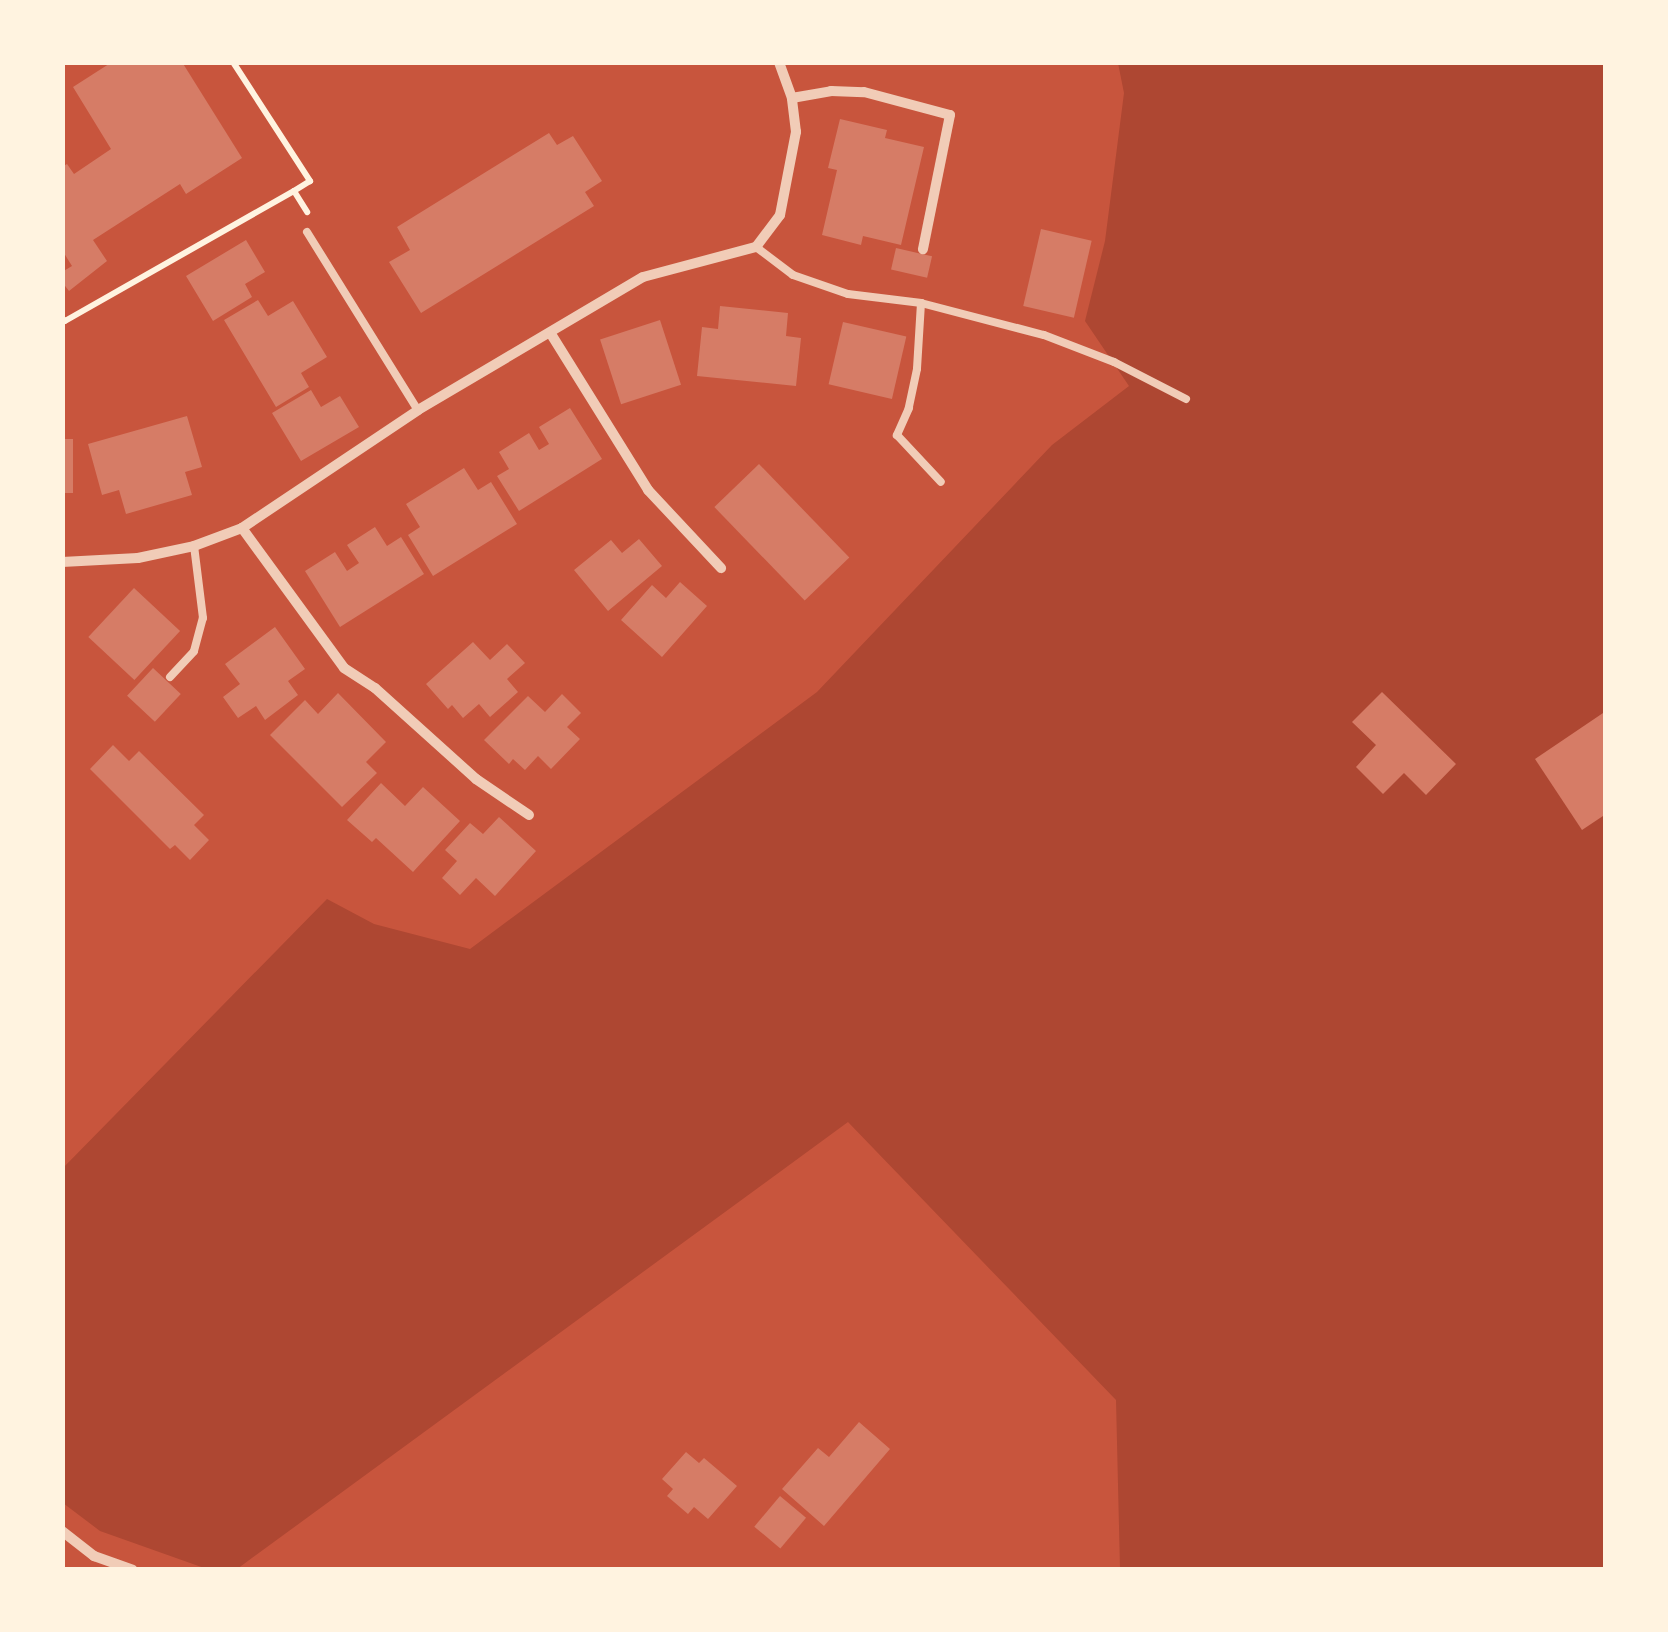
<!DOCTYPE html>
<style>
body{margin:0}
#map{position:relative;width:1668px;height:1632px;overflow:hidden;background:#c8553d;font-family:"Work Sans",sans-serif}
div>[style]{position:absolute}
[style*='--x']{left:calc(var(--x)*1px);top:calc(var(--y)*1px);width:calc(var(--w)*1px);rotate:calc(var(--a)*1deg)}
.green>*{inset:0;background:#ae4732}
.building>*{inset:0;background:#d67c66;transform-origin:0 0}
.path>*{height:6px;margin:-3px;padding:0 3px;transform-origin:3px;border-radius:3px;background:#fff3e0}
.service>*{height:8px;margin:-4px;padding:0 4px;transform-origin:4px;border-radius:4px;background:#f1ccb7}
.minor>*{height:10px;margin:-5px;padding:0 5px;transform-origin:5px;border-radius:5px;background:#f1ccb7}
span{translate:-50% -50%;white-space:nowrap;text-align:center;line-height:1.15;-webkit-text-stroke:8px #fff3e0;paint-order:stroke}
.frame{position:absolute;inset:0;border:65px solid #fff3e0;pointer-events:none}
</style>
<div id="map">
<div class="green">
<i style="clip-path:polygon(1118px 63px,1605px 63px,1605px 1569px,1120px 1569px,1116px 1400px,848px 1122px,237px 1569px,207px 1569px,100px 1531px,63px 1503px,62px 1169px,327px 899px,374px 924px,470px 949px,817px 692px,1052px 445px,1129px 386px,1085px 321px,1105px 241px,1124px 93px)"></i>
</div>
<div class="building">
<i style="clip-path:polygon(112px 62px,182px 62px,242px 158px,186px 194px,180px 184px,93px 240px,107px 261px,69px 291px,62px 282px,62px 272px,72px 266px,62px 250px,62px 167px,67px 164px,74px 174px,111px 149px,73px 87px)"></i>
<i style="clip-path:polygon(840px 119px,887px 130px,885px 138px,924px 147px,901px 245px,863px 236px,861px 245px,822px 235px,837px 170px,828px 168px)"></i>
<i style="clip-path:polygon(549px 133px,557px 145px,573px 136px,602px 181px,585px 192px,594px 206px,421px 313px,389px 262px,410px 250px,397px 227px)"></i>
<i style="left:1041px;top:229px;width:52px;height:79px;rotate:13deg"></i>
<i style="clip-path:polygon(246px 240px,265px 272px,245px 284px,252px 297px,213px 321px,186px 276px)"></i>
<i style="left:896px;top:248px;width:37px;height:22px;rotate:13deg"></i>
<i style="clip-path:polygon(258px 300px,268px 316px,293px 301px,327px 357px,301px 373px,309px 387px,276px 407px,224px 320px)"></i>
<i style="clip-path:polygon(720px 306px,788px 313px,786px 336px,801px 338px,796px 386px,697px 376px,702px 327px,718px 329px)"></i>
<i style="left:660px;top:320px;width:68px;height:63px;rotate:72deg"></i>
<i style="left:843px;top:322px;width:65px;height:64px;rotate:13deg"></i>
<i style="clip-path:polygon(311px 390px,321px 407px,340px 396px,359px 427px,301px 461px,272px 413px)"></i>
<i style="clip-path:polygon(570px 408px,602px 459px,519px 511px,497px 476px,509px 469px,499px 452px,529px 433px,539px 450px,549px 444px,539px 427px)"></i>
<i style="clip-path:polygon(187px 416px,202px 467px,185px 472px,192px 495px,126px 514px,119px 490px,102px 495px,88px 444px)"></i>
<i style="left:62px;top:439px;width:11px;height:54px"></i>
<i style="left:759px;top:464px;width:130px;height:62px;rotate:46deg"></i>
<i style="clip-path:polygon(464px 468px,478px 490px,491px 482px,517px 524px,433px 576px,408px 535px,420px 527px,406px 504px)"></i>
<i style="clip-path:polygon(375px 527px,387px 546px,401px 537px,424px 574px,340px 627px,305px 571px,335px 552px,347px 571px,359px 563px,347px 545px)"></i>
<i style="clip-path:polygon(639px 539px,662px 566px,608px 611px,574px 570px,611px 540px,622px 553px)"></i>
<i style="clip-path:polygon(680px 582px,707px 606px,662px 657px,621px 620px,652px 585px,666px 598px)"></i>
<i style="left:134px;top:588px;width:63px;height:67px;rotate:43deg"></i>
<i style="clip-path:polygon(275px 627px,305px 669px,288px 681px,298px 695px,265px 720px,256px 706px,238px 718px,223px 697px,240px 684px,225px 664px)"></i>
<i style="clip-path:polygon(473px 642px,490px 660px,507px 644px,525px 663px,507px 679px,518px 692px,490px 717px,479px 704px,463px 718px,452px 705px,448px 709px,426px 684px)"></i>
<i style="left:153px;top:668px;width:38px;height:38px;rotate:43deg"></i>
<i style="clip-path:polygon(1382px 692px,1456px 764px,1426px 795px,1404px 773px,1383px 794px,1356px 767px,1376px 745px,1352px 722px)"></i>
<i style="clip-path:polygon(338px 693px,386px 742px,366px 762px,377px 773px,342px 807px,270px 735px,305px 700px,318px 714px)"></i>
<i style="clip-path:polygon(562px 694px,581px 713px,567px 727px,580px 739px,551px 769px,538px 756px,525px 770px,513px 759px,509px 764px,484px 740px,528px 696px,545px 712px)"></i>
<i style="clip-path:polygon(1606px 711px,1606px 814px,1582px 830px,1535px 759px)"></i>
<i style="clip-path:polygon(113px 745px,129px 761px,139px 751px,204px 815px,194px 825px,209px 840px,190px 860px,175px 845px,170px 849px,90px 769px)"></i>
<i style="clip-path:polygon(381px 783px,405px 806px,423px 787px,460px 821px,413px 872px,376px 838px,372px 842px,347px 820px)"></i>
<i style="clip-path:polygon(499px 817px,536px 851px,495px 896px,476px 878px,460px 895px,442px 878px,457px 861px,445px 850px,470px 823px,483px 834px)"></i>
<i style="clip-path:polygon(859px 1422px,890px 1449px,824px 1526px,782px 1489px,818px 1448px,829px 1457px)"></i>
<i style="clip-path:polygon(686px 1452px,699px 1463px,704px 1458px,737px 1486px,708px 1519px,694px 1507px,688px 1514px,667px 1496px,673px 1489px,662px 1479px)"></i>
<i style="left:780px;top:1496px;width:34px;height:40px;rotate:40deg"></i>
</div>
<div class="path">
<i style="--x:233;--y:62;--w:142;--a:57.1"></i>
<i style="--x:310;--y:181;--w:19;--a:148"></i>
<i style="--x:294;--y:191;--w:25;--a:58"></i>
<i style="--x:62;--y:318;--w:4;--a:45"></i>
<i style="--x:65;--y:321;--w:263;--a:-29.6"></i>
</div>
<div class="service">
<i style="--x:307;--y:232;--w:210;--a:58.1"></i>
<i style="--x:756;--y:247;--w:46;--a:37.1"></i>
<i style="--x:793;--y:275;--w:58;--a:19.1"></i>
<i style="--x:848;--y:294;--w:74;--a:7"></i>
<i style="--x:921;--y:303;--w:66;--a:93.5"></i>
<i style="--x:917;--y:369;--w:40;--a:102"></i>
<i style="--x:909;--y:408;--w:30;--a:114"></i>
<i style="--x:897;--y:435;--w:64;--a:46.9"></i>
<i style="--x:921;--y:303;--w:127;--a:14.6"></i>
<i style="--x:1044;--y:335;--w:75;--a:21.1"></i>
<i style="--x:1114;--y:362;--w:81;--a:27.2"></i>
<i style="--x:170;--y:677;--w:35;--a:-47"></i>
<i style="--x:194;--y:651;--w:34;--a:-75"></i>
<i style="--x:203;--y:618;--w:73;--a:-97.1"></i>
</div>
<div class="minor">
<i style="--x:792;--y:98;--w:40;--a:-10"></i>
<i style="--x:831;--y:91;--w:33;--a:2"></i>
<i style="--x:864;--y:92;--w:89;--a:15"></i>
<i style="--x:950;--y:115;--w:137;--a:101.4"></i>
<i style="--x:551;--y:334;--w:184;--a:58.1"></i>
<i style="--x:648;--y:490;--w:107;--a:46.9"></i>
<i style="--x:242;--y:528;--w:173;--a:53.9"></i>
<i style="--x:344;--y:668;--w:37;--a:33"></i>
<i style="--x:375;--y:688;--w:136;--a:42"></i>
<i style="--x:476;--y:779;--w:64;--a:34.2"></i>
<i style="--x:62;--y:562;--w:76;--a:-3"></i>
<i style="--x:138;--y:558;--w:57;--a:-12.1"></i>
<i style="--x:194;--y:546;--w:51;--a:-20.6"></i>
<i style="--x:242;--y:528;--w:212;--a:-33.8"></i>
<i style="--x:418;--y:410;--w:261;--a:-30.6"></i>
<i style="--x:643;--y:277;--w:117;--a:-14.9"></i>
<i style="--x:756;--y:247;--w:40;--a:-53"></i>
<i style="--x:780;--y:215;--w:85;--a:-79.1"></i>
<i style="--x:796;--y:132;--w:34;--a:-97"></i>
<i style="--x:792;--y:98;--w:38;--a:-110"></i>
<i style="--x:62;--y:1531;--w:41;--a:38"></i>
<i style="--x:94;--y:1556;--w:41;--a:19.7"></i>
</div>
<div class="frame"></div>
</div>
